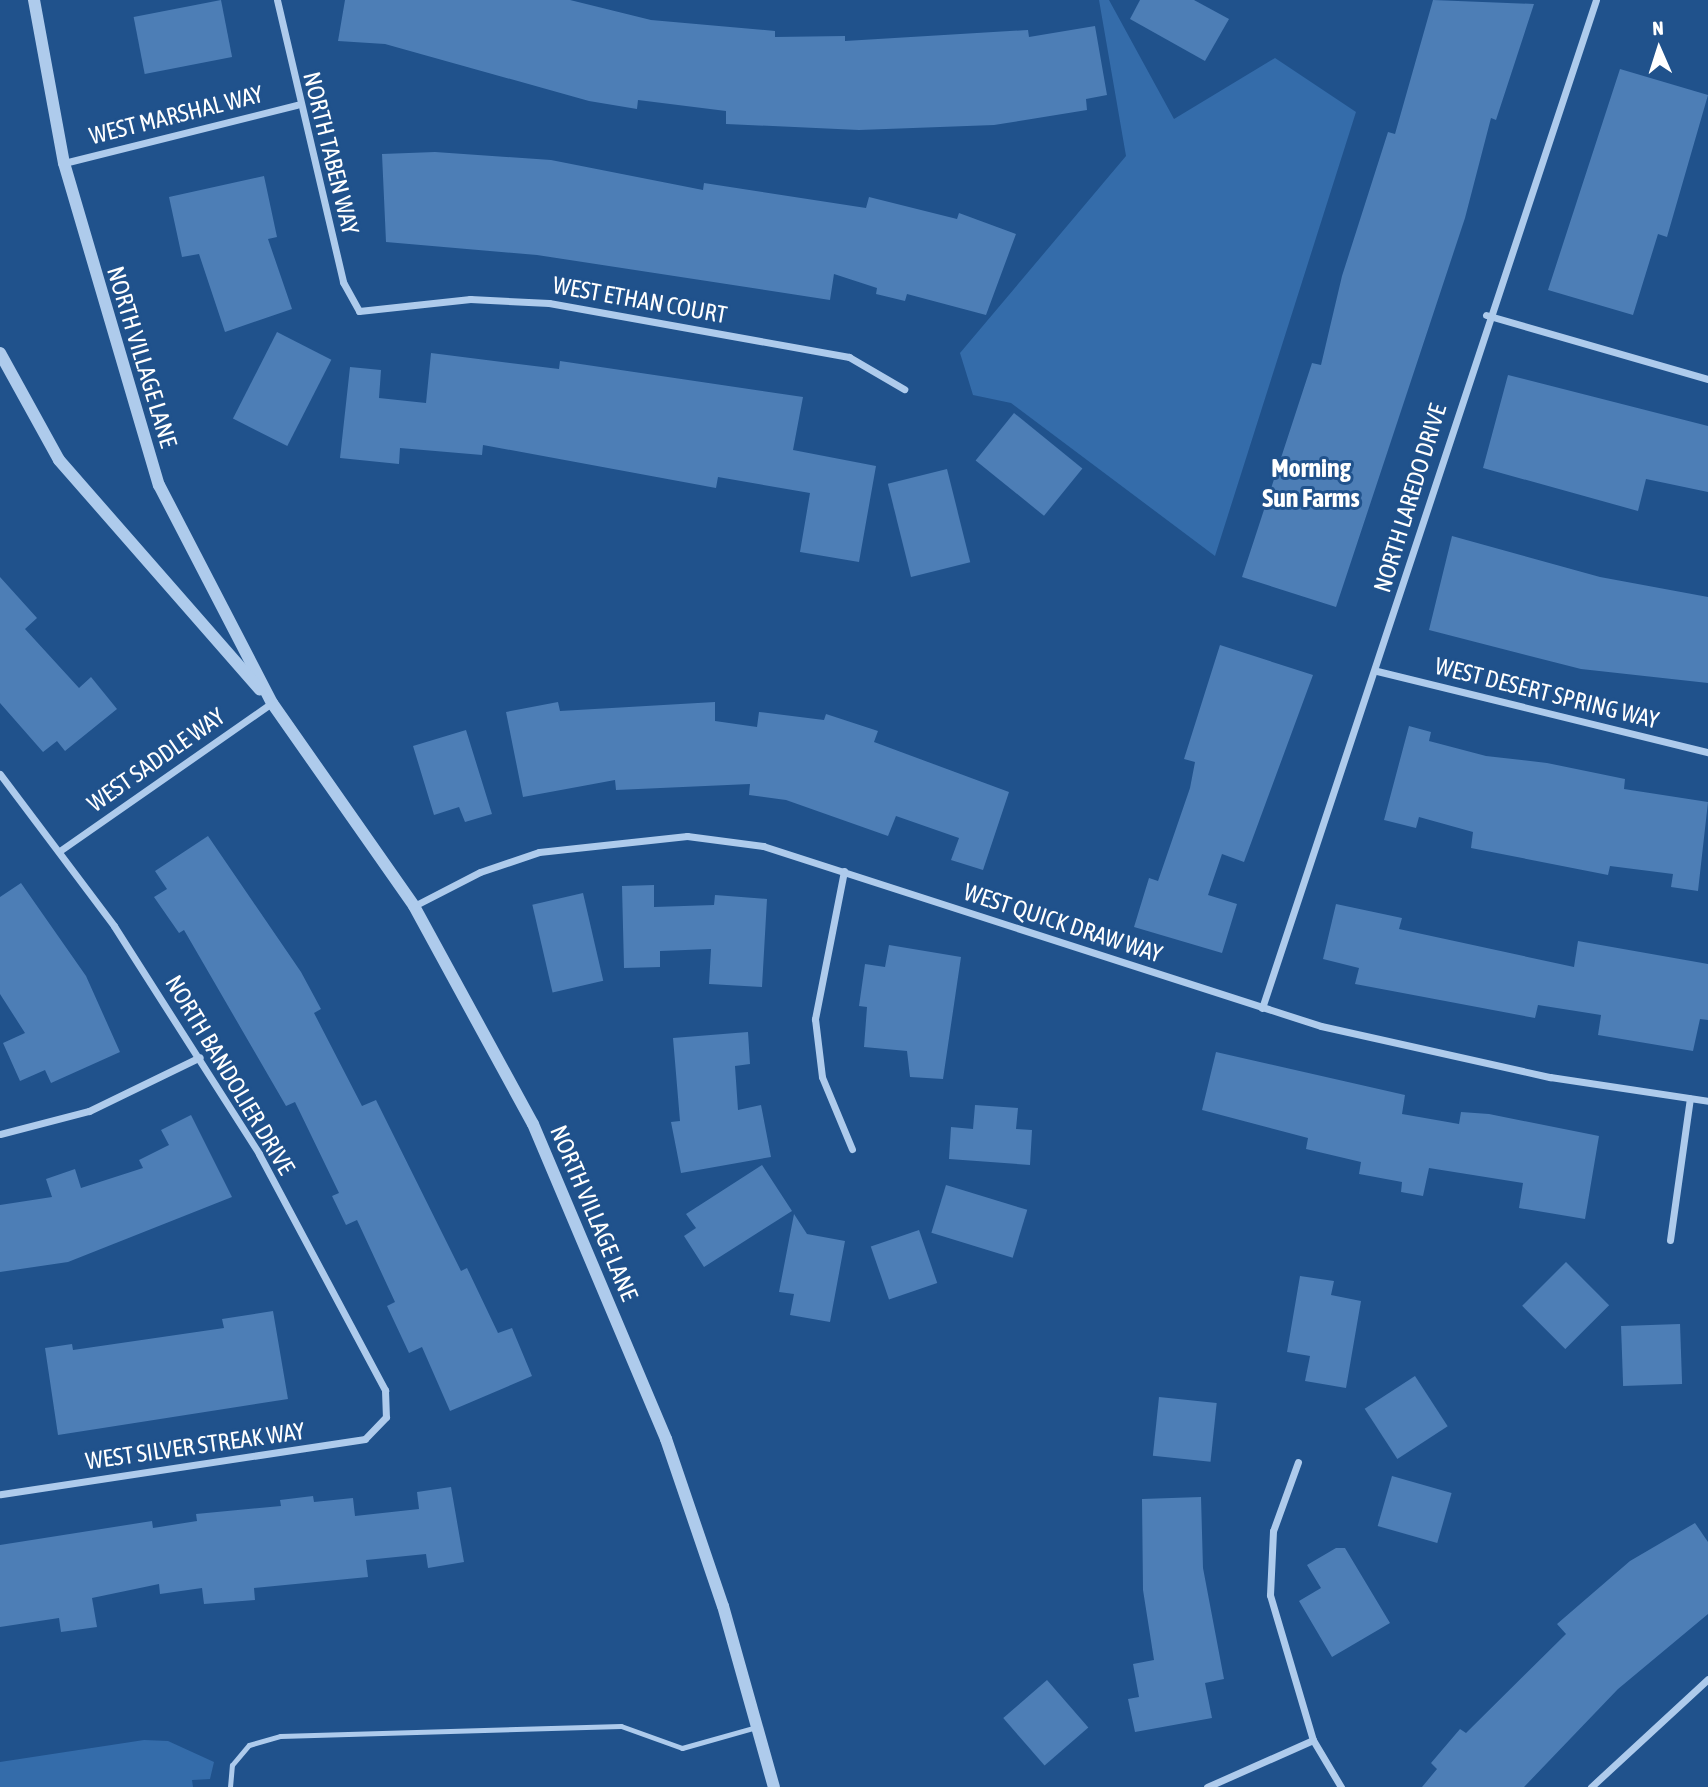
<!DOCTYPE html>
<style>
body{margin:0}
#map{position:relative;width:1708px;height:1787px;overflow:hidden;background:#20528c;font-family:"Asap Condensed",sans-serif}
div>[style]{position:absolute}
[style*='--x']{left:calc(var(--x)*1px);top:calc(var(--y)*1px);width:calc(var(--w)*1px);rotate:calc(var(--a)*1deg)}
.green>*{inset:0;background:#346caa}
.building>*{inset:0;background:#4d7eb6;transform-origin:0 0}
.service>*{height:5px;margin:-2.5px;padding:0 2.5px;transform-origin:2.5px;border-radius:2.5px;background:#aecbec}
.minor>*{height:7px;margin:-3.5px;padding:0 3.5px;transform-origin:3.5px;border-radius:3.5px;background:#aecbec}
.tertiary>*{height:12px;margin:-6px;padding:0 6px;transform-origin:6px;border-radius:6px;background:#aecbec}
span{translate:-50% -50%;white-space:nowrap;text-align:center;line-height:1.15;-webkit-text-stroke:6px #20528c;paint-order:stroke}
.street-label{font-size:24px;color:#fff}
.neighbourhood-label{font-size:26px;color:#fff;font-weight:700}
.north{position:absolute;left:1624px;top:14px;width:70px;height:70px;-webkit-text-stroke:5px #20528c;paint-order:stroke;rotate:357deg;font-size:19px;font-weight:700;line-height:28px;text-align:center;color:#fff}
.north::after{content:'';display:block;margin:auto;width:24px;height:32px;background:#fff;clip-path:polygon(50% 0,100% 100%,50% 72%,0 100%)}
</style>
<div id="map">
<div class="green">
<i style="clip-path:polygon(1099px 0,1109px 0,1174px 119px,1275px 58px,1356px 112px,1215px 556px,1011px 403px,973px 395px,960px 353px,1126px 156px)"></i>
<i style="clip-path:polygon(144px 1740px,168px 1741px,214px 1762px,210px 1779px,192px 1780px,193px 1787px,0 1787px,0 1762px)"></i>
</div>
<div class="building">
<i style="left:221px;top:0;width:58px;height:89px;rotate:79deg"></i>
<i style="clip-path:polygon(345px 0,570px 0,651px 20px,775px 31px,775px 37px,845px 36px,845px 41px,1028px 30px,1029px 37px,1095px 26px,1107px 95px,1086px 99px,1087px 110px,994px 125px,859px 130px,726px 124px,726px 111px,638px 100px,637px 109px,589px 101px,385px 44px,338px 41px)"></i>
<i style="clip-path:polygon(1140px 0,1194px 0,1229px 19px,1205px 61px,1130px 19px)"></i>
<i style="clip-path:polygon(1433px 0,1534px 4px,1496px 120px,1491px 118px,1465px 218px,1336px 607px,1242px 577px,1312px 363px,1321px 365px,1342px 276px,1388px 132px,1395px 134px)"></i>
<i style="clip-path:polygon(1620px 69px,1708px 95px,1667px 237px,1658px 234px,1633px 315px,1548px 290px)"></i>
<i style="clip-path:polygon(435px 152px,551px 160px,703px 190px,704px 183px,866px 208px,869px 197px,957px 219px,959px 213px,1016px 234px,986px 315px,907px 294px,905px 301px,876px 294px,877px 288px,834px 274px,830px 300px,537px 255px,386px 242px,382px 154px)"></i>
<i style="clip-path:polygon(264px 176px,277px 237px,268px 239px,292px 309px,225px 332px,199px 254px,182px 257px,169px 197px)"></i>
<i style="left:277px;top:332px;width:61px;height:97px;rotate:27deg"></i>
<i style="clip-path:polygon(431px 353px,559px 369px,560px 361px,803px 397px,793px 450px,876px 466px,859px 562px,800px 552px,810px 493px,718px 477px,716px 488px,483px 445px,482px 455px,400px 448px,399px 464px,340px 458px,350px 367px,381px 370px,379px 398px,426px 403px)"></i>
<i style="clip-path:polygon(1508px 375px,1708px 426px,1708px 492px,1646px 479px,1638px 511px,1483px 468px)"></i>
<i style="left:1014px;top:413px;width:88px;height:61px;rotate:39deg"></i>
<i style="left:947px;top:469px;width:96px;height:61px;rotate:76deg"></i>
<i style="clip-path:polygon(1452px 536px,1600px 577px,1708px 597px,1708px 683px,1581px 669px,1429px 630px)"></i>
<i style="clip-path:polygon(0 577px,37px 618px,25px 629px,79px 688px,91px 677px,117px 709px,65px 751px,57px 741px,43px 752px,0 703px)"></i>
<i style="clip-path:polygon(1220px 645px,1313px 675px,1244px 862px,1222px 854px,1208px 895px,1237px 904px,1222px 953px,1134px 927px,1149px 878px,1158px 881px,1190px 788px,1195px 762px,1184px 759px)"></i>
<i style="clip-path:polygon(558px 702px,560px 711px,715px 702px,715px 721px,757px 727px,759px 712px,824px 720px,826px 714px,878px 731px,874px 742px,1009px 792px,983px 870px,951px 860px,959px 838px,896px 816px,888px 836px,786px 800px,749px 795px,750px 784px,616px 790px,615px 780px,523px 797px,506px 712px)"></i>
<i style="clip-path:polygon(1409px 726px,1431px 732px,1429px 741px,1486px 756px,1547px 763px,1625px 779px,1624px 789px,1708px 802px,1698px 891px,1671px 887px,1673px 874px,1610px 866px,1608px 875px,1471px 848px,1473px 832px,1419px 817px,1416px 828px,1384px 820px)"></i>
<i style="clip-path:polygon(466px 730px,492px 814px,465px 822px,459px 807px,434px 815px,413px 746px)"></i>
<i style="clip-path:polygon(208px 836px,301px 972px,321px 1009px,314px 1013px,362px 1106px,376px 1100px,461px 1271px,467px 1268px,498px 1333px,512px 1328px,532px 1376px,450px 1411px,422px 1347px,409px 1353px,387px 1306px,395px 1302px,357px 1220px,346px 1225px,332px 1196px,339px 1193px,295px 1102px,286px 1106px,184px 930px,179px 933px,154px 897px,167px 889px,155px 871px)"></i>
<i style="clip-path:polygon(21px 883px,86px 976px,120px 1052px,51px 1083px,45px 1070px,20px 1081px,3px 1043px,25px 1033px,0 994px,0 897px)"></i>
<i style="clip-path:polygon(654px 885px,654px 907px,714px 905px,715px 895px,767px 899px,762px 987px,709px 984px,711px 949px,660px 951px,660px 967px,624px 968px,622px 886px)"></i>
<i style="left:583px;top:893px;width:90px;height:52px;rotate:77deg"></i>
<i style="clip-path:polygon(1336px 904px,1402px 918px,1399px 929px,1574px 967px,1578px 941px,1708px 964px,1708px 1020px,1700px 1019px,1693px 1051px,1598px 1035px,1601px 1015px,1538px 1005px,1535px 1018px,1355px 984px,1359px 968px,1323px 959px)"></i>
<i style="clip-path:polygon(889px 945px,961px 957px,943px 1079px,910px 1077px,907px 1051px,864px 1047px,867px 1007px,859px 1006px,865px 964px,885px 967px)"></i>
<i style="clip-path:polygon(748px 1032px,750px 1064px,735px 1066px,738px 1110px,761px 1105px,771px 1157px,681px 1173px,671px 1122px,680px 1121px,673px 1038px)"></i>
<i style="clip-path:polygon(1216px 1052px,1405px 1095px,1402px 1114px,1459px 1124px,1461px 1112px,1489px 1114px,1599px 1136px,1585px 1219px,1519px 1208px,1523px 1183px,1429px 1168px,1423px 1196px,1401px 1192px,1402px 1182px,1359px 1174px,1361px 1162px,1306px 1149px,1308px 1138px,1202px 1110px)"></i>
<i style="clip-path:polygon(975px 1105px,1018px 1108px,1016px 1129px,1032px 1130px,1030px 1165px,949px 1159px,951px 1127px,973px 1129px)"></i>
<i style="clip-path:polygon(191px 1115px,232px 1197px,68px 1262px,0 1272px,0 1205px,52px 1197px,46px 1179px,75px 1169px,81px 1188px,143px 1168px,139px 1160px,169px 1145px,161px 1130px)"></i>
<i style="clip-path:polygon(762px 1165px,792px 1211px,704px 1267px,684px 1236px,696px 1228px,686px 1214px)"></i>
<i style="left:946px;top:1185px;width:85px;height:50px;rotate:17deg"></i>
<i style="clip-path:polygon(794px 1214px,807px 1234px,845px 1241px,830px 1322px,790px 1315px,794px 1294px,779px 1292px)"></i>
<i style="left:919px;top:1230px;width:56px;height:51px;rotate:71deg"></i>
<i style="left:1566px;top:1262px;width:61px;height:62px;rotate:45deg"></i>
<i style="clip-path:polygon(1300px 1276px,1334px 1281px,1331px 1295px,1361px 1301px,1346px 1388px,1305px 1381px,1310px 1356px,1287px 1352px)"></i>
<i style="clip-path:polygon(273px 1311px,288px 1399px,58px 1435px,45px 1348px,72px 1344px,73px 1350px,224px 1328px,222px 1319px)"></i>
<i style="left:1680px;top:1324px;width:60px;height:59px;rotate:88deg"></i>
<i style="left:1415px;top:1376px;width:60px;height:60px;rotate:57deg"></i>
<i style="left:1159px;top:1397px;width:58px;height:59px;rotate:6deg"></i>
<i style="left:1392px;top:1476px;width:62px;height:52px;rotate:16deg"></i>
<i style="clip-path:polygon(451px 1487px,464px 1562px,428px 1568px,426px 1554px,366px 1560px,368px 1577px,254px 1588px,255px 1600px,204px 1604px,202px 1588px,160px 1594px,159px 1584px,92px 1598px,97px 1627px,61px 1632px,59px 1618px,0 1627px,0 1545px,152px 1521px,153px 1528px,197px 1521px,196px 1514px,281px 1506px,280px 1500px,313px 1496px,314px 1502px,353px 1498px,355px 1516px,419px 1509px,417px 1492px)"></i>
<i style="clip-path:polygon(1201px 1497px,1203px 1568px,1224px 1679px,1205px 1683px,1212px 1718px,1135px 1732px,1128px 1699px,1139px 1697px,1133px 1664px,1154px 1660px,1143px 1590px,1142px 1499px)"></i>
<i style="clip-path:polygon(1695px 1523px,1708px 1542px,1708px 1614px,1618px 1689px,1524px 1787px,1422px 1787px,1437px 1769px,1431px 1763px,1460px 1729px,1466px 1733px,1566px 1634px,1557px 1624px,1630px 1561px)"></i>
<i style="clip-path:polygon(1336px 1548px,1345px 1548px,1390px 1623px,1332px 1657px,1299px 1601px,1321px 1588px,1307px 1565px)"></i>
<i style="left:1047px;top:1680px;width:63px;height:58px;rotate:49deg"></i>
</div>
<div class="service">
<i style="--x:230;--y:1787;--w:22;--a:-85"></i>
<i style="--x:232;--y:1765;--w:26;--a:-50"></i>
<i style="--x:249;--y:1745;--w:32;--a:-16"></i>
<i style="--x:280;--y:1736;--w:341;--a:-1.7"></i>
<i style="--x:621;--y:1726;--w:65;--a:19.8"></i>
<i style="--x:682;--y:1748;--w:77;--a:-15.8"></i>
</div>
<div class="minor">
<i style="--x:277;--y:0;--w:290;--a:76.8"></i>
<i style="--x:343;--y:282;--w:33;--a:61"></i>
<i style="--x:359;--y:311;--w:112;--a:-6.2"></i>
<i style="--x:470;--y:299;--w:79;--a:2.9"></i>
<i style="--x:549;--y:303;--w:305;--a:10.2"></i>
<i style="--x:849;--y:357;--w:64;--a:30.2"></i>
<i style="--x:64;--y:163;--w:240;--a:-14"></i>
<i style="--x:1486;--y:315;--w:231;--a:16.1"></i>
<i style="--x:1377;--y:671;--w:341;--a:13.8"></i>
<i style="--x:0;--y:774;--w:190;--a:53.1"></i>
<i style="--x:114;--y:926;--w:270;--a:57.5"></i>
<i style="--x:259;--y:1154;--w:268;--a:61.9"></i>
<i style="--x:385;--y:1390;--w:27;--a:88"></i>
<i style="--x:386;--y:1417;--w:30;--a:134"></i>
<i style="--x:365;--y:1439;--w:369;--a:171.4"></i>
<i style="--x:61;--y:850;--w:257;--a:-34.9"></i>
<i style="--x:844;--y:871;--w:151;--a:101.1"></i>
<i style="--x:815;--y:1019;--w:58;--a:83.1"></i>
<i style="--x:822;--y:1077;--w:78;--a:67.4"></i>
<i style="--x:414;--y:906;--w:74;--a:-27.3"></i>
<i style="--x:480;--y:872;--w:62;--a:-18.7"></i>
<i style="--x:539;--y:852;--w:149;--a:-6.2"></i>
<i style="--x:687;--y:836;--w:77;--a:7.5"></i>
<i style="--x:763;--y:846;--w:586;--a:17.88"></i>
<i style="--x:1321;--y:1026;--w:235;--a:12.6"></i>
<i style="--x:1550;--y:1077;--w:160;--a:8.6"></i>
<i style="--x:1262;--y:1008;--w:1062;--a:-71.67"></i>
<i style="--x:0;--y:1134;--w:92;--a:-14.5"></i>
<i style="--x:89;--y:1111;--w:123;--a:-25.9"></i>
<i style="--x:1670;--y:1240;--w:143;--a:-82"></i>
<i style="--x:1298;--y:1462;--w:73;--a:109.9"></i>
<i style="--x:1273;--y:1531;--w:64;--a:92.7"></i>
<i style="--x:1270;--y:1595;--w:151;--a:73.5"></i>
<i style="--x:1313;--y:1740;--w:55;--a:59.2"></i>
<i style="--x:1207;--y:1787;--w:116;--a:-23.9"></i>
<i style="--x:1591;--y:1787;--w:159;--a:-42.7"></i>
</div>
<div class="tertiary">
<i style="--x:34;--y:0;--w:166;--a:79.6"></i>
<i style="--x:64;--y:163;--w:336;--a:73.6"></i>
<i style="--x:159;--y:485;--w:246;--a:62.6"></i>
<i style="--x:272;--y:703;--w:248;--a:55"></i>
<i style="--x:414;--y:906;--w:248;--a:61.4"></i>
<i style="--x:533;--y:1124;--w:342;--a:67.1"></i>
<i style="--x:666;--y:1439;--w:176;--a:71.2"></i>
<i style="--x:723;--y:1606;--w:188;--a:74.3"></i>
<i style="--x:0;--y:353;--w:122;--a:61.1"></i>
<i style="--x:59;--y:460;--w:305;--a:48.8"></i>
</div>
<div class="street-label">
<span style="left:176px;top:115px;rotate:-14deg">WEST MARSHAL WAY</span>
<span style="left:331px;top:153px;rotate:76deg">NORTH TABEN WAY</span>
<span style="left:640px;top:300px;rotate:10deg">WEST ETHAN COURT</span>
<span style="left:142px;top:357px;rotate:73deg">NORTH VILLAGE LANE</span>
<span style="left:1410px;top:498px;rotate:-73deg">NORTH LAREDO DRIVE</span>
<span style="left:1547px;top:693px;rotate:14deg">WEST DESERT SPRING WAY</span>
<span style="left:156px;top:760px;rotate:-35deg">WEST SADDLE WAY</span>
<span style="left:1063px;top:923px;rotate:18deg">WEST QUICK DRAW WAY</span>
<span style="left:230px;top:1075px;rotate:59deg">NORTH BANDOLIER DRIVE</span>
<span style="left:594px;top:1213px;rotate:67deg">NORTH VILLAGE LANE</span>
<span style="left:195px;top:1446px;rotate:-8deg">WEST SILVER STREAK WAY</span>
</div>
<div class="neighbourhood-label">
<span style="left:1311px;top:484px">Morning<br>Sun Farms</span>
</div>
<div class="north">N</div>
</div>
